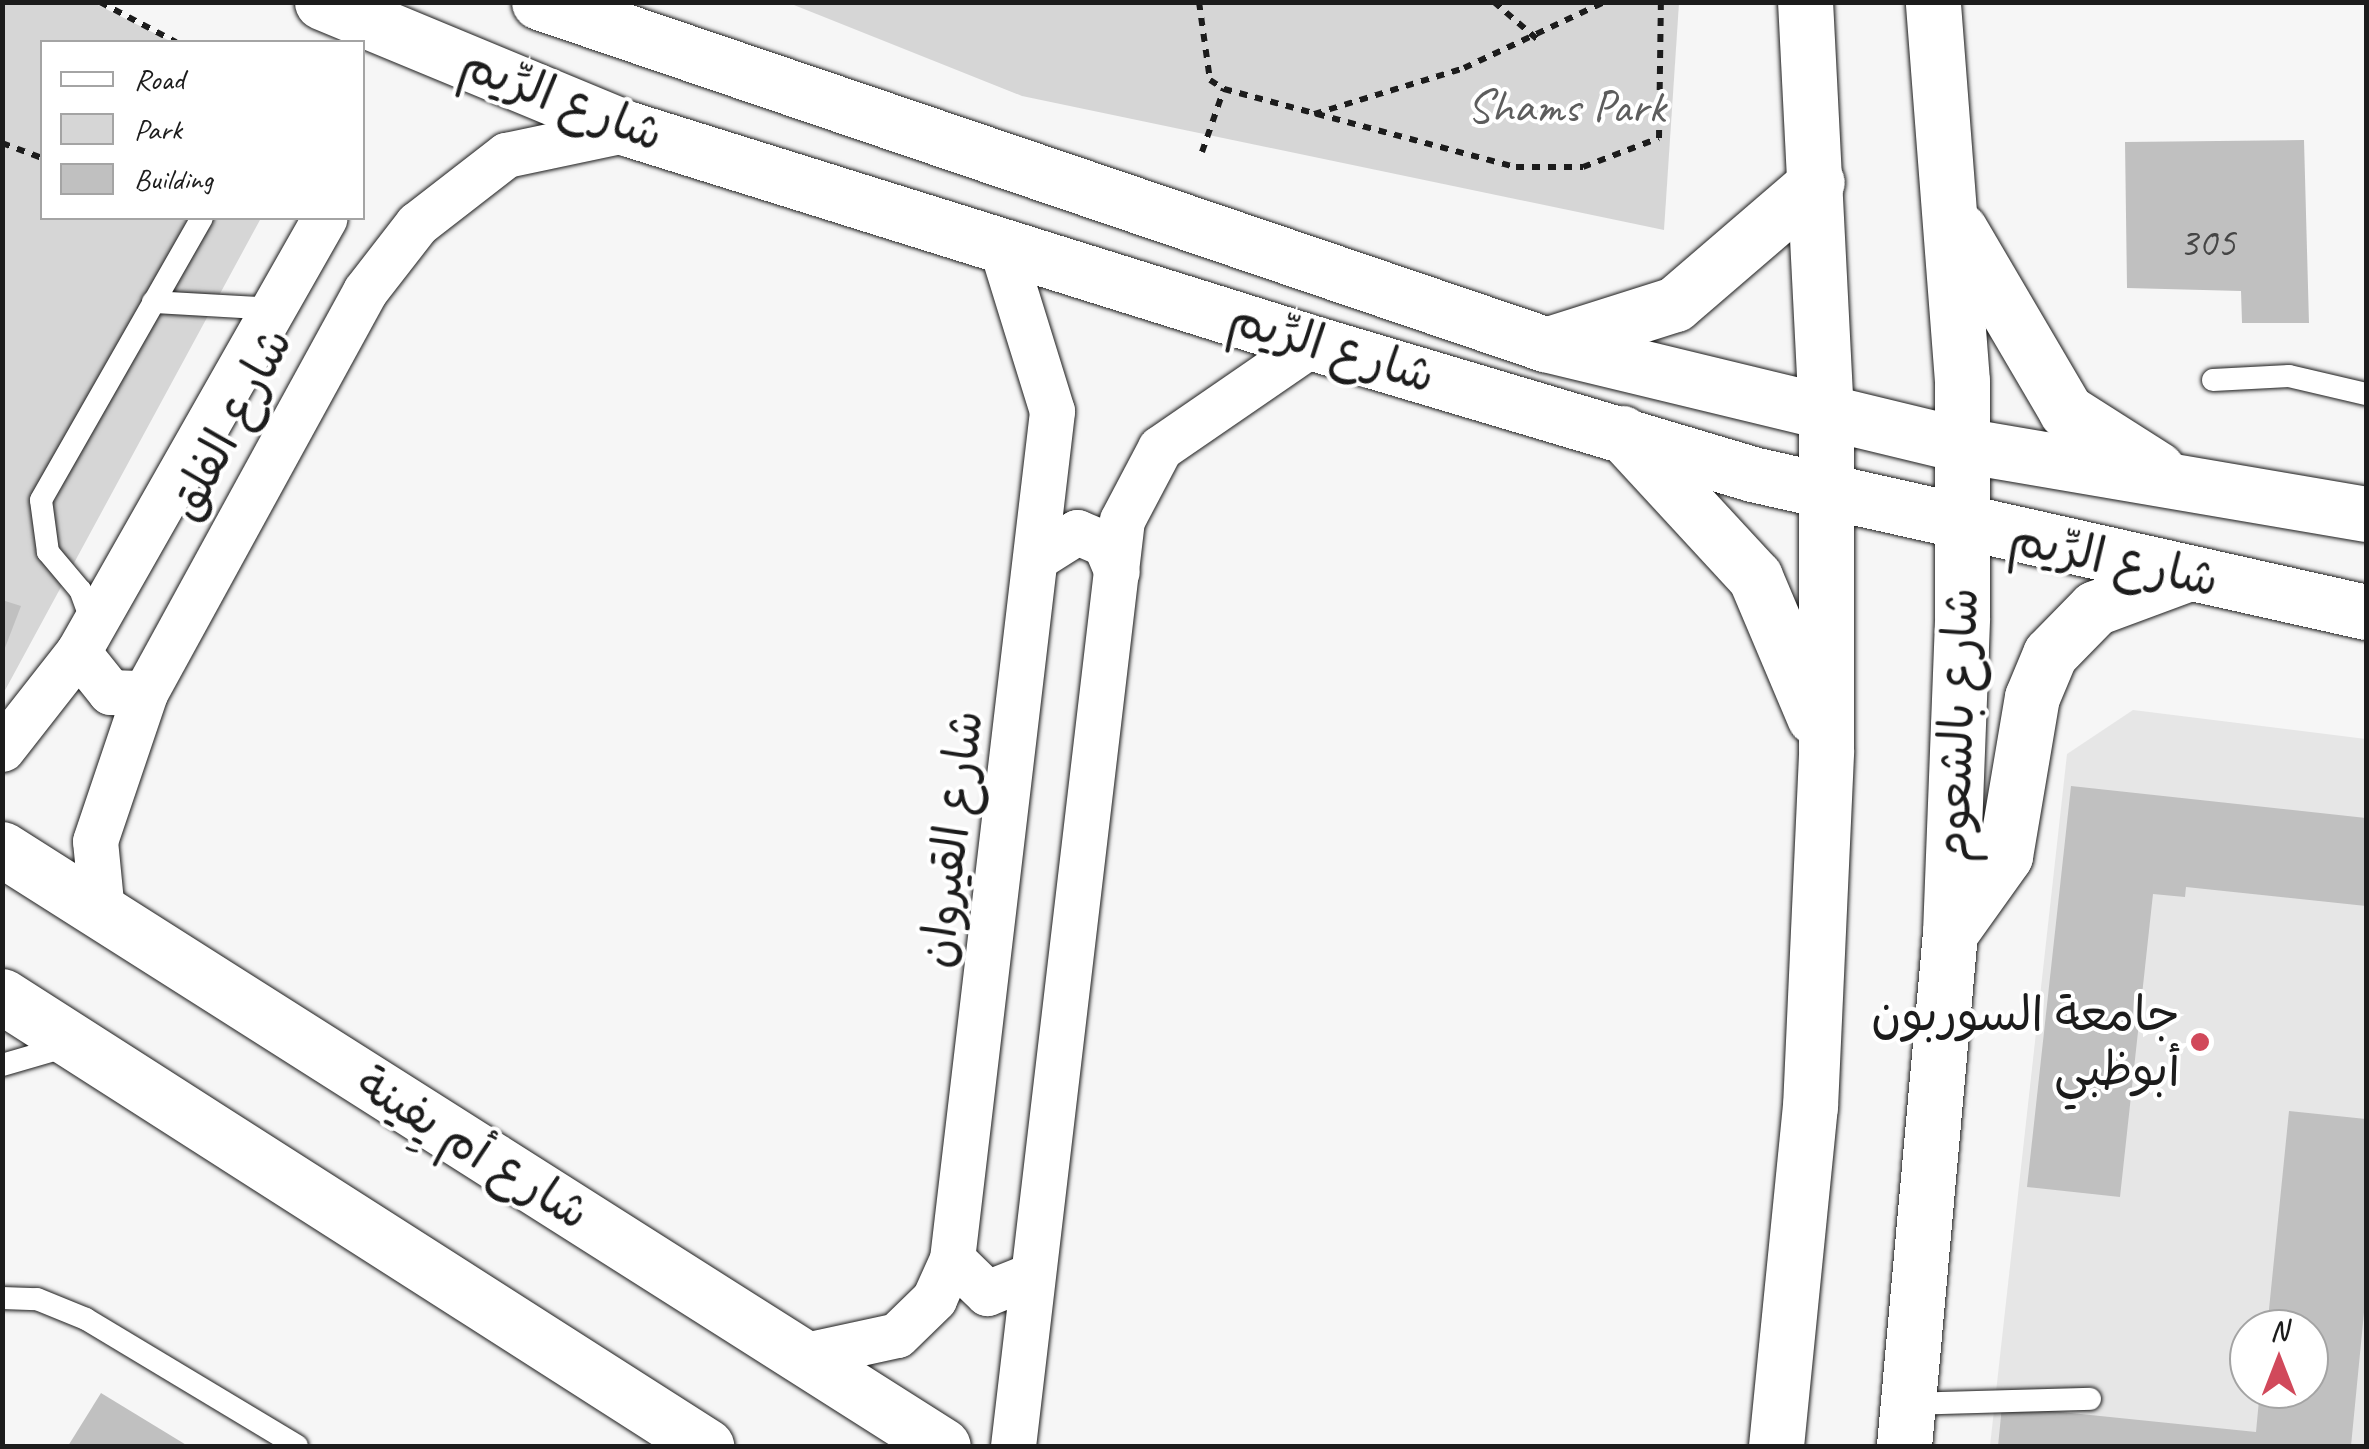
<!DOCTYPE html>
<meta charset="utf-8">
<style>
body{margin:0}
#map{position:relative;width:2369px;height:1449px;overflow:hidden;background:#f6f6f6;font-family:Caveat,"Playpen Sans Arabic",sans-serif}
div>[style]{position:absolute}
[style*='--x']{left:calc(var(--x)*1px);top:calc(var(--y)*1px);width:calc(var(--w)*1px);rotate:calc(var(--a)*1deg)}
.built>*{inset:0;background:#e6e6e6}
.green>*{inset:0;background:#d6d6d6}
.building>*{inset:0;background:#c0c0c0}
.path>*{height:6px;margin-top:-3px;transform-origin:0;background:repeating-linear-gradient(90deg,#1c1c1c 0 8px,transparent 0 16px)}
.roads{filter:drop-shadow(0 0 2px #1c1c1c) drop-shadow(0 0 2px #1c1c1c)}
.lane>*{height:22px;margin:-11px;padding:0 11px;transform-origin:11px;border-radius:11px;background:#fff}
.street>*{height:45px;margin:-22.5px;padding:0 22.5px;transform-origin:22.5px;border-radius:22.5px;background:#fff}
.secondary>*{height:55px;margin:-27.5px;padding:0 27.5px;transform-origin:27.5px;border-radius:27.5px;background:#fff}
.primary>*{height:55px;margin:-27.5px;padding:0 27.5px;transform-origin:27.5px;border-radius:27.5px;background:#fff}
.dots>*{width:28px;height:28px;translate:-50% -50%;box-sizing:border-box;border:5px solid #fff;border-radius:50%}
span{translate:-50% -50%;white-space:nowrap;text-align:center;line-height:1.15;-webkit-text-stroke:8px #fff;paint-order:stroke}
.number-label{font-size:42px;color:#454545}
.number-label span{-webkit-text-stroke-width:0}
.street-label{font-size:48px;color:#1c1c1c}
.park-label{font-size:48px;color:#5d5d5d}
.poi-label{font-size:48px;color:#1c1c1c}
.right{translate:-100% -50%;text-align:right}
.frame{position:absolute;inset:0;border:5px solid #1c1c1c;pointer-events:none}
.legend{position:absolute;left:40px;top:40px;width:325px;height:180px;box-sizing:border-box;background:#fff;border:2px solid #a4a4a4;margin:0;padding:12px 18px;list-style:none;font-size:30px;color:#1c1c1c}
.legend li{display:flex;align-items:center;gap:20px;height:50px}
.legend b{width:50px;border:2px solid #a4a4a4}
.north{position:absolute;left:2229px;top:1309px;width:100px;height:100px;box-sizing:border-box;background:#fff;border:2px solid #a4a4a4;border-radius:50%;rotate:0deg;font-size:28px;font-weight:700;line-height:40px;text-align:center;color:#1c1c1c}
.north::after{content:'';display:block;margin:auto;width:35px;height:45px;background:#d1495b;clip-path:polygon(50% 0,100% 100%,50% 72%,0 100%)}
</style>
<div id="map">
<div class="built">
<i style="clip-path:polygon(evenodd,2133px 710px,2366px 739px,2366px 1446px,1990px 1446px,2067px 754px,2133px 710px,2249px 1329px,2309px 1329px,2309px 1389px,2249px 1389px,2249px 1329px)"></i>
</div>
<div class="green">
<i style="clip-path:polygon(3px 3px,94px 3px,172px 42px,42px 42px,42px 218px,261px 218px,3px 694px)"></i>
<i style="clip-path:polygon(789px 3px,1679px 3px,1664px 230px,1022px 96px)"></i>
</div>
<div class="building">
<i style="clip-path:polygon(2304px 140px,2309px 323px,2242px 323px,2241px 291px,2127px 288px,2125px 142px)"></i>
<i style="clip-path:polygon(2px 600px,21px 606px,3px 653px,2px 653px)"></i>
<i style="clip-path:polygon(2071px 786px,2366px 818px,2366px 906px,2186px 887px,2185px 897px,2153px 894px,2120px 1197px,2027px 1187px)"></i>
<i style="clip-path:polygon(2289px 1111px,2366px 1119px,2366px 1292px,2351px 1446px,1998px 1446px,2002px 1406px,2256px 1432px,2260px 1389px,2309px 1389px,2309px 1329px,2267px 1329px)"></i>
<i style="clip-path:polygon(101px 1393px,188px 1446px,68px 1446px)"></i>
</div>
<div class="path">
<i style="--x:100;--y:2;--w:86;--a:27.8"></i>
<i style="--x:1199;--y:2;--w:79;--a:82"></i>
<i style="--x:1210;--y:80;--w:17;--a:33"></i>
<i style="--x:1224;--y:89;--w:302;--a:15"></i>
<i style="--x:1516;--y:167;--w:67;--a:0"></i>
<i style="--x:1583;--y:167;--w:81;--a:-20.9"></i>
<i style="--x:1659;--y:138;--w:136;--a:-89.2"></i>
<i style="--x:1494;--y:2;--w:57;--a:40.7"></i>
<i style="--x:1314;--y:114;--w:157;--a:-17"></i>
<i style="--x:1464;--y:68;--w:155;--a:-25.2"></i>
<i style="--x:2;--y:143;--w:43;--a:20.6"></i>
<i style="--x:1202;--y:152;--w:67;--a:-70.8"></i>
</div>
<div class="roads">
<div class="lane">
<i style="--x:153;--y:302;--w:121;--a:3.3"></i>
<i style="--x:2213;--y:380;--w:76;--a:-3"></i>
<i style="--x:2289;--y:376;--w:79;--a:13.2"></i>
<i style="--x:93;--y:625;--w:37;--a:-110"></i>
<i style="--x:80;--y:590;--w:50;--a:-130.1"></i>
<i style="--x:48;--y:552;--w:52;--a:-97.7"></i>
<i style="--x:41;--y:500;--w:325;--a:-60.3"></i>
<i style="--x:2;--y:1065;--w:72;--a:-16.2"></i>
<i style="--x:2;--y:1298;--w:35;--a:2"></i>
<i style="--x:37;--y:1299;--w:53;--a:22.2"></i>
<i style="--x:86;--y:1319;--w:246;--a:31"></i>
<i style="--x:1908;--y:1404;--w:182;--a:-1.6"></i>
</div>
<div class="street">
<i style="--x:1039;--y:556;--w:45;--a:-32.3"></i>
<i style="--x:1077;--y:532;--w:30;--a:23"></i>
<i style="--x:1105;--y:544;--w:30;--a:67"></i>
<i style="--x:78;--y:652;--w:51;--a:51.3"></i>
<i style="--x:110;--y:692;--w:35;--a:2"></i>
<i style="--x:2;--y:749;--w:123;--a:-51.9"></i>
<i style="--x:78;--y:652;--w:499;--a:-60.4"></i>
<i style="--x:102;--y:912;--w:71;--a:-95.6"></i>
<i style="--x:95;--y:841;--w:156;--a:-71.3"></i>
<i style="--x:145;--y:693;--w:458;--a:-61.3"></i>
<i style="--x:365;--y:291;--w:85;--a:-52.2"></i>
<i style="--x:417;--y:224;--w:113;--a:-37.8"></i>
<i style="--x:506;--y:155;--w:126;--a:-11.9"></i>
<i style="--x:952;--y:1259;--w:49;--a:44.2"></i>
<i style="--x:987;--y:1293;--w:48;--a:-21.8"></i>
<i style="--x:801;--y:1356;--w:98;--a:-12.3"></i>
<i style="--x:897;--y:1335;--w:52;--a:-44.2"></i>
<i style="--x:934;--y:1299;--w:44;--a:-65.8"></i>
<i style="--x:952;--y:1259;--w:854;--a:-83.27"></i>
<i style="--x:1052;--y:411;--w:173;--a:-107.2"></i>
<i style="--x:1013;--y:1446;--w:932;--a:-83.29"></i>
<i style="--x:1122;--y:520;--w:81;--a:-62.2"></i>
<i style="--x:1160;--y:448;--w:186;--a:-34.5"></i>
</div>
<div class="secondary">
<i style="--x:322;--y:2;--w:332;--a:22.5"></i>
<i style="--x:629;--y:129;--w:717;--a:17.37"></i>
<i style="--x:1313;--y:343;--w:458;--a:16.6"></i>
<i style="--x:1752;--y:474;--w:629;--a:12.67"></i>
<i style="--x:539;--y:2;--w:1063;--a:18.78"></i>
<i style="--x:1545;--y:344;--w:429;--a:13.6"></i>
<i style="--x:1962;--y:445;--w:410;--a:9.7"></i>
<i style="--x:1960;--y:230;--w:210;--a:59.6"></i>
<i style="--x:2066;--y:411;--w:108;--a:32.5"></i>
<i style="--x:1552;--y:343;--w:129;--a:-17.6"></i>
<i style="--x:1675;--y:304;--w:187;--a:-40.7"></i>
<i style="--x:1622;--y:433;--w:196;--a:47.3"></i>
<i style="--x:1755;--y:577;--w:152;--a:67.1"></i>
<i style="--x:1950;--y:933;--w:95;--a:-54.5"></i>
<i style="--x:2005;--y:856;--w:161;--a:-80.4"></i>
<i style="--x:2032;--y:697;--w:47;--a:-67.3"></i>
<i style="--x:2050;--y:654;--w:64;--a:-45.6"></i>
<i style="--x:2095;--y:608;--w:92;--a:-20.4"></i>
<i style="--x:1776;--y:1446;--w:341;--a:-84.3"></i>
<i style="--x:1810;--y:1107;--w:357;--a:-87.4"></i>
<i style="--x:1826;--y:750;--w:335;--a:-90"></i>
<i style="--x:1826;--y:415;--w:414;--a:-92.9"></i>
<i style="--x:1904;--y:1446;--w:515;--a:-84.88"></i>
<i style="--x:1950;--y:933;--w:316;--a:-87.8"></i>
<i style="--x:1962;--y:617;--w:236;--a:-90"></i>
<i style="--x:1962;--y:381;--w:380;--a:-94.4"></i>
</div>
<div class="primary">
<i style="--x:2;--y:849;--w:1114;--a:32.39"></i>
<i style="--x:2;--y:996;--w:836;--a:32.59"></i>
</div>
</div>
<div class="dots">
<i style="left:2200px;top:1042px;background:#d1495b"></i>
</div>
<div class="number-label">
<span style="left:2207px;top:243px">305</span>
</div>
<div class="street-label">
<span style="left:562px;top:99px;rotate:21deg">شارع الرِّيم</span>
<span style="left:1332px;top:347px;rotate:17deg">شارع الرِّيم</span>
<span style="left:230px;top:424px;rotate:-62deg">شارع الفلق</span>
<span style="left:2114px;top:559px;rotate:12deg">شارع الرِّيم</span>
<span style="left:1957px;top:725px;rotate:-88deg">شارع بالشعوم</span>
<span style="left:951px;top:839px;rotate:-83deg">شارع القيروان</span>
<span style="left:473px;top:1148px;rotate:32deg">شارع أم يِفينة</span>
</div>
<div class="park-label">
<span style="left:1566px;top:107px">Shams Park</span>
</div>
<div class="poi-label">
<span class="right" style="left:2180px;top:1042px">جامعة السوربون<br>أبوظبي</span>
</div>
<div class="frame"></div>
<ul class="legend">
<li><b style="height:12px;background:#fff"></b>Road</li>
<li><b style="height:28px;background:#d6d6d6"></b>Park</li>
<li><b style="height:28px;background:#c0c0c0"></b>Building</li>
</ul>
<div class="north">N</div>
</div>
